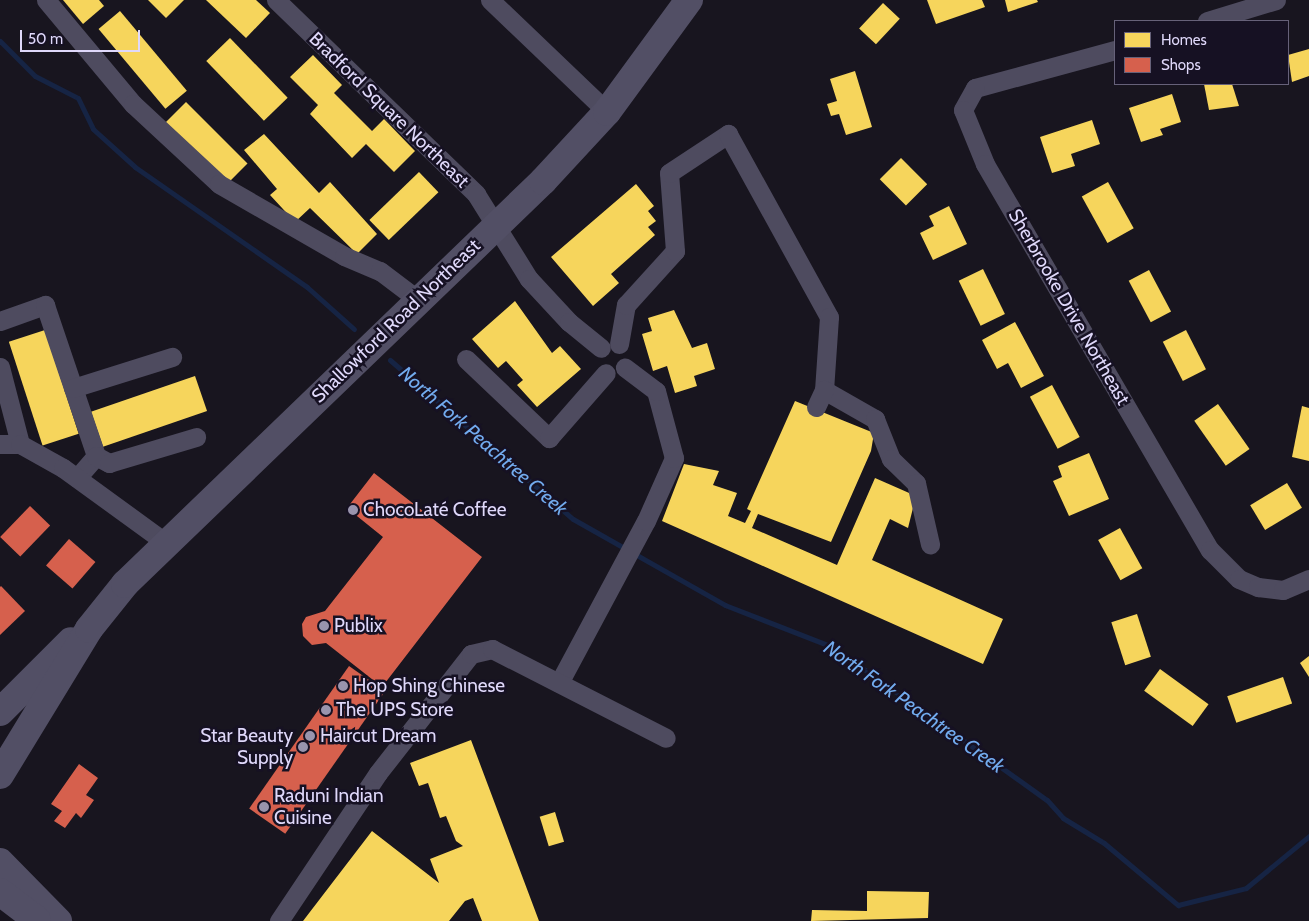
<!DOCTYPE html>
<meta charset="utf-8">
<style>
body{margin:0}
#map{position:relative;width:1309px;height:921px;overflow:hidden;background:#18151f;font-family:Cabin,sans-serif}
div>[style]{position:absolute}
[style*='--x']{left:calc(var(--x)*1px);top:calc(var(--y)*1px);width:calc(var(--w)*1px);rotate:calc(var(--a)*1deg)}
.homes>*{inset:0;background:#f6d55c;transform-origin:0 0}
.shops>*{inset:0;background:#d6604d;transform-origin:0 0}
.stream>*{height:5px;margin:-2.5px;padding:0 2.5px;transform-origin:2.5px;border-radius:2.5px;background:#162444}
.street>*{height:19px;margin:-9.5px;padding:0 9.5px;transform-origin:9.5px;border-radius:9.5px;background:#4e4b5f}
.secondary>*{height:28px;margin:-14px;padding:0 14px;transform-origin:14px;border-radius:14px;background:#524f65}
.dots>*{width:14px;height:14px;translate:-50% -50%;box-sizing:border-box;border:2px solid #161123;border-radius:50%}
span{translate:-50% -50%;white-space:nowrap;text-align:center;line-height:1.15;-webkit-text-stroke:5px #161123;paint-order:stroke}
.street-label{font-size:19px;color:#dfd8fa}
.poi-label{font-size:19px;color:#dfd8fa}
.left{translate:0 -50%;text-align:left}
.right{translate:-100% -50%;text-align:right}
.water-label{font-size:20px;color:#72abee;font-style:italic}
.legend{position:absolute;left:1114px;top:20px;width:175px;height:65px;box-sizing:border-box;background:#161123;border:1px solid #666179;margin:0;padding:6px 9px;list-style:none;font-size:15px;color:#dfd8fa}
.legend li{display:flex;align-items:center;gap:10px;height:25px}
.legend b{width:25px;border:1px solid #666179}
.scale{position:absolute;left:20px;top:30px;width:120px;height:22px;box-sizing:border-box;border:2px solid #dfd8fa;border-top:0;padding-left:6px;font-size:15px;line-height:18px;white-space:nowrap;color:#dfd8fa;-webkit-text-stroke:4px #161123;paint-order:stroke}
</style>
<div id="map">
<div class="homes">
<i style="clip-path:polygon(63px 0,99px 0,104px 6px,83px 24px)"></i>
<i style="clip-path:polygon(148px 0,184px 0,166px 18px)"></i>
<i style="clip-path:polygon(206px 0,256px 0,270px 13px,246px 38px)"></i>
<i style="clip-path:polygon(927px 0,982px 0,985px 7px,936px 24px)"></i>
<i style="clip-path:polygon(1005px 0,1037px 0,1038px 2px,1008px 12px)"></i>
<i style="left:883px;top:3px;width:23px;height:35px;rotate:43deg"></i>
<i style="left:120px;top:11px;width:104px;height:28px;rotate:50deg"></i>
<i style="left:230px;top:38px;width:83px;height:33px;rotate:46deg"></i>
<i style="clip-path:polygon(1309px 49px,1309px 76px,1292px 82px,1288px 55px)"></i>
<i style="clip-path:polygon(313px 55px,342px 85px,334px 93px,372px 131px,384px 119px,415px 151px,394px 172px,366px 144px,352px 158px,310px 114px,318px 105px,290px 77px)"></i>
<i style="clip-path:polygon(855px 71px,872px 127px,846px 135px,839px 114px,831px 116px,827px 104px,837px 101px,830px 79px)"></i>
<i style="clip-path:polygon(1204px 84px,1232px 84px,1239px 106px,1209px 110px)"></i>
<i style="clip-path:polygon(1172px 94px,1181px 122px,1160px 129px,1163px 135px,1141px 142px,1129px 108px)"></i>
<i style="left:186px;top:102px;width:87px;height:30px;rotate:45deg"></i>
<i style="clip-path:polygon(1092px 120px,1100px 144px,1071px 154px,1075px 166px,1052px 173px,1040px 137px)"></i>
<i style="clip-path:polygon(264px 134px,319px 193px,330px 182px,377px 234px,357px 254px,310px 208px,295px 222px,270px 195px,277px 189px,244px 150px)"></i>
<i style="left:901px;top:158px;width:37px;height:30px;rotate:45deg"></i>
<i style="left:419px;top:172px;width:28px;height:69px;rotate:46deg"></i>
<i style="left:1108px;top:182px;width:53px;height:30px;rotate:61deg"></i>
<i style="clip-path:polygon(636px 184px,654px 206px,648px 211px,656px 221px,648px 227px,655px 235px,611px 274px,619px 283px,593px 306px,551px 257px)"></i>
<i style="clip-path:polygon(949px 206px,967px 244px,933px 260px,920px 233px,934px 226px,929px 216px)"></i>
<i style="left:983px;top:269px;width:50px;height:27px;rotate:64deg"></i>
<i style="left:1149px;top:270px;width:47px;height:23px;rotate:62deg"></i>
<i style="clip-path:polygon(515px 301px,552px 353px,560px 346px,581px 369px,537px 407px,517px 385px,523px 380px,506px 361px,498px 368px,472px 339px)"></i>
<i style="clip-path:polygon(674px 310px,692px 348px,707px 343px,715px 369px,694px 376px,697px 386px,675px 393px,667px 366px,653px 371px,642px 334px,652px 331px,648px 318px)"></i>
<i style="clip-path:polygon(1015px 322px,1044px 376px,1021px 388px,1008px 363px,997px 369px,982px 340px)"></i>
<i style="left:45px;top:330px;width:109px;height:38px;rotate:72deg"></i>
<i style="left:1186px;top:330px;width:44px;height:26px;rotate:63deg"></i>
<i style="left:195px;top:376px;width:37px;height:110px;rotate:71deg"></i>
<i style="left:1052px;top:385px;width:59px;height:25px;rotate:62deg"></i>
<i style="clip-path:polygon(795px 401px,874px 433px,871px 451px,831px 542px,758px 514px,752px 528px,837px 565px,875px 478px,916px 496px,908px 528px,890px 519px,872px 560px,1003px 619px,983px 664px,662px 521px,684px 464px,719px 471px,713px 485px,737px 493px,728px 516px,745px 523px,751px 511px,747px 509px)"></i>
<i style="left:1218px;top:404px;width:55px;height:29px;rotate:55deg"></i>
<i style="clip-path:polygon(1302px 406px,1309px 408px,1309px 461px,1292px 457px)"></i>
<i style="clip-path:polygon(1089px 453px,1109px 499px,1069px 516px,1053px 481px,1062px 477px,1058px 466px)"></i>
<i style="left:1287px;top:483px;width:29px;height:43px;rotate:59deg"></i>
<i style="left:1120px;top:528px;width:46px;height:25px;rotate:61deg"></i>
<i style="left:1137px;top:614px;width:45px;height:27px;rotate:72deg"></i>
<i style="clip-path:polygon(1309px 656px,1309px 677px,1300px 663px)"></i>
<i style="left:1160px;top:669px;width:60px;height:27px;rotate:36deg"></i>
<i style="left:1283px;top:677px;width:28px;height:59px;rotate:71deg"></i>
<i style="clip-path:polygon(471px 740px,539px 921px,482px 921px,473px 898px,465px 901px,449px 921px,303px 921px,372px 831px,439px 883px,430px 859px,463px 846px,456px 841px,446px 816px,440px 818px,428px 783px,419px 786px,410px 763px)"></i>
<i style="left:555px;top:812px;width:31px;height:16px;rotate:73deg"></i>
<i style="clip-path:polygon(867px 891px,929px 892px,928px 918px,811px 921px,812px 910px,867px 911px)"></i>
</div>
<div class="shops">
<i style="clip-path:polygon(374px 473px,482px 557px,382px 687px,326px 643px,312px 645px,303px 636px,302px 624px,306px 617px,325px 611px,383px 537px,347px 508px)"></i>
<i style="left:30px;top:506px;width:28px;height:43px;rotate:44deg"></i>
<i style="left:69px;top:539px;width:35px;height:35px;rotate:41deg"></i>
<i style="clip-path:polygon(1px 586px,25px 611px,0 635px,0 587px)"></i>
<i style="left:349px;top:666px;width:44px;height:174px;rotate:35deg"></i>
<i style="clip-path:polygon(79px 764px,98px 778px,86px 795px,94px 800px,81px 818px,76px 813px,65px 828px,54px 821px,62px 811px,51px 804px)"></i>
</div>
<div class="stream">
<i style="--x:0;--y:41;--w:49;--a:45"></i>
<i style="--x:35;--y:76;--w:48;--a:27.1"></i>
<i style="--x:78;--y:98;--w:34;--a:64"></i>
<i style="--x:93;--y:129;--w:57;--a:42.1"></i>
<i style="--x:135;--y:167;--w:210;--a:34.9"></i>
<i style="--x:307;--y:287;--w:63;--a:41.8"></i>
<i style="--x:390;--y:360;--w:242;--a:41"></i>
<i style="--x:573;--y:519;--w:175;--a:29.5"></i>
<i style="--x:725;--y:605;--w:116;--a:21.3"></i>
<i style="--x:833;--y:647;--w:263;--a:35.6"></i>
<i style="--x:1047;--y:800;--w:24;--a:48"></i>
<i style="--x:1063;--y:818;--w:48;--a:31.4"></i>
<i style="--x:1104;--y:843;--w:97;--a:40"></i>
<i style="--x:1178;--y:905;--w:70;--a:-14"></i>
<i style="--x:1246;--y:888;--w:82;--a:-39.5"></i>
</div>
<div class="street">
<i style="--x:46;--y:0;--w:136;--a:50.1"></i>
<i style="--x:133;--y:104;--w:117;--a:42.9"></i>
<i style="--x:219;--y:184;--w:144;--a:29.9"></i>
<i style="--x:344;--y:256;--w:39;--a:23"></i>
<i style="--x:380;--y:271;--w:46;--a:37.1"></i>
<i style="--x:276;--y:0;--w:279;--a:44.1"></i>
<i style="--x:476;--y:194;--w:100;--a:58.1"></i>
<i style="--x:529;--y:279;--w:59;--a:47.1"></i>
<i style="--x:569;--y:322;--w:41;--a:39.1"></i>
<i style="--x:490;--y:0;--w:162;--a:43.7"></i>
<i style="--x:1207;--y:21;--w:72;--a:-16.9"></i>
<i style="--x:1115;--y:50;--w:145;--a:164.8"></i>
<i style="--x:975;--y:88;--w:25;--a:119"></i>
<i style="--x:963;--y:110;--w:58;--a:67.8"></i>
<i style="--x:985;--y:164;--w:447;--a:59.8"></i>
<i style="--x:1210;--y:550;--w:41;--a:45"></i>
<i style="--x:1239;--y:579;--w:21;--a:23"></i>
<i style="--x:1258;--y:587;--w:25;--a:7"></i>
<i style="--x:1283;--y:590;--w:28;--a:-23"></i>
<i style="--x:0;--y:321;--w:48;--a:-19.6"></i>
<i style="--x:45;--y:305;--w:159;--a:71.3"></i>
<i style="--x:96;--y:456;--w:29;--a:131"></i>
<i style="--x:619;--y:344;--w:40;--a:-80"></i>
<i style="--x:626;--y:305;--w:73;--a:-47.8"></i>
<i style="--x:675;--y:251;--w:78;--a:-94.4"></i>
<i style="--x:669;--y:173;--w:71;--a:-33.5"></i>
<i style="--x:728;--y:134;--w:209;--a:61.1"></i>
<i style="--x:829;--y:317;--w:73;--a:93.9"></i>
<i style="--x:824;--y:390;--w:59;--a:29.6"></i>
<i style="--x:875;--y:419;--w:43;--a:68.2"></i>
<i style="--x:891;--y:459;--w:35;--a:44"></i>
<i style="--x:916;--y:483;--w:63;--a:77.1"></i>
<i style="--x:466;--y:359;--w:115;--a:43.6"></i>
<i style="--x:549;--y:438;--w:86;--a:-48.8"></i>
<i style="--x:0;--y:367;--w:80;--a:75.4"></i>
<i style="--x:73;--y:388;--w:104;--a:-17.4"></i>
<i style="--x:816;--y:407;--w:19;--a:-65"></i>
<i style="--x:0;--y:444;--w:20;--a:0"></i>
<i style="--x:20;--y:444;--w:49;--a:29.2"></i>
<i style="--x:63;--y:468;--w:126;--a:36"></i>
<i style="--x:96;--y:456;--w:15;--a:28"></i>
<i style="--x:109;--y:463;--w:91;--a:-16.6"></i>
<i style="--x:559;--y:683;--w:184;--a:-61.8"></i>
<i style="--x:646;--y:521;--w:69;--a:-66"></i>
<i style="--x:674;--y:458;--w:69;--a:-105"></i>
<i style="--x:656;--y:391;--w:39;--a:-143"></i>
<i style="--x:279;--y:921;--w:178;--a:-56.2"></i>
<i style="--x:378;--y:773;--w:151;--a:-52"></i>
<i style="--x:471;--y:654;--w:22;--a:-13"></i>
<i style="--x:492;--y:649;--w:195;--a:27.1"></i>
</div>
<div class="secondary">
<i style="--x:0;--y:712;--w:100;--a:-45"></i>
<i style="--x:0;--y:775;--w:171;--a:-58.6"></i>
<i style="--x:89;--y:629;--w:58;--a:-51.3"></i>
<i style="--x:125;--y:584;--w:581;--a:-43.95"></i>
<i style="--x:543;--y:181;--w:94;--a:-47.2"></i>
<i style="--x:607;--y:112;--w:139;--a:-53.8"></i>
<i style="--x:0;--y:862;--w:83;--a:45.5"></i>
<i style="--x:0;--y:892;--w:46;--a:37.1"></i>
</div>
<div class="dots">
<i style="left:353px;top:510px;background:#9994ad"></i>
<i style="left:324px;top:626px;background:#9994ad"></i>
<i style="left:343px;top:686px;background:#9994ad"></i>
<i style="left:326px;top:710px;background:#9994ad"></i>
<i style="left:310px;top:736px;background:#9994ad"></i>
<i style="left:303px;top:747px;background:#9994ad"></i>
<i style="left:264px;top:807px;background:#9994ad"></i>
</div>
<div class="street-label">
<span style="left:389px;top:110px;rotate:44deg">Bradford Square Northeast</span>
<span style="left:1069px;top:307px;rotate:60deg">Sherbrooke Drive Northeast</span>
<span style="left:396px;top:321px;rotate:-44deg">Shallowford Road Northeast</span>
</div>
<div class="poi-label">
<span class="left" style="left:363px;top:510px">ChocoLaté Coffee</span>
<span class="left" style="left:334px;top:626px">Publix</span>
<span class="left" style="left:353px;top:686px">Hop Shing Chinese</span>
<span class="left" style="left:336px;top:710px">The UPS Store</span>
<span class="right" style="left:293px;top:747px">Star Beauty<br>Supply</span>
<span class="left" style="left:320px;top:736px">Haircut Dream</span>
<span class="left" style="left:274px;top:807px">Raduni Indian<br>Cuisine</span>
</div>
<div class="water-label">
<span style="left:483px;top:441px;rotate:41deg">North Fork Peachtree Creek</span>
<span style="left:914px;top:707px;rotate:35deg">North Fork Peachtree Creek</span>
</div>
<ul class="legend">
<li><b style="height:14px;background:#f6d55c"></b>Homes</li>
<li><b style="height:14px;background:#d6604d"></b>Shops</li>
</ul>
<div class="scale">50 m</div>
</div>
